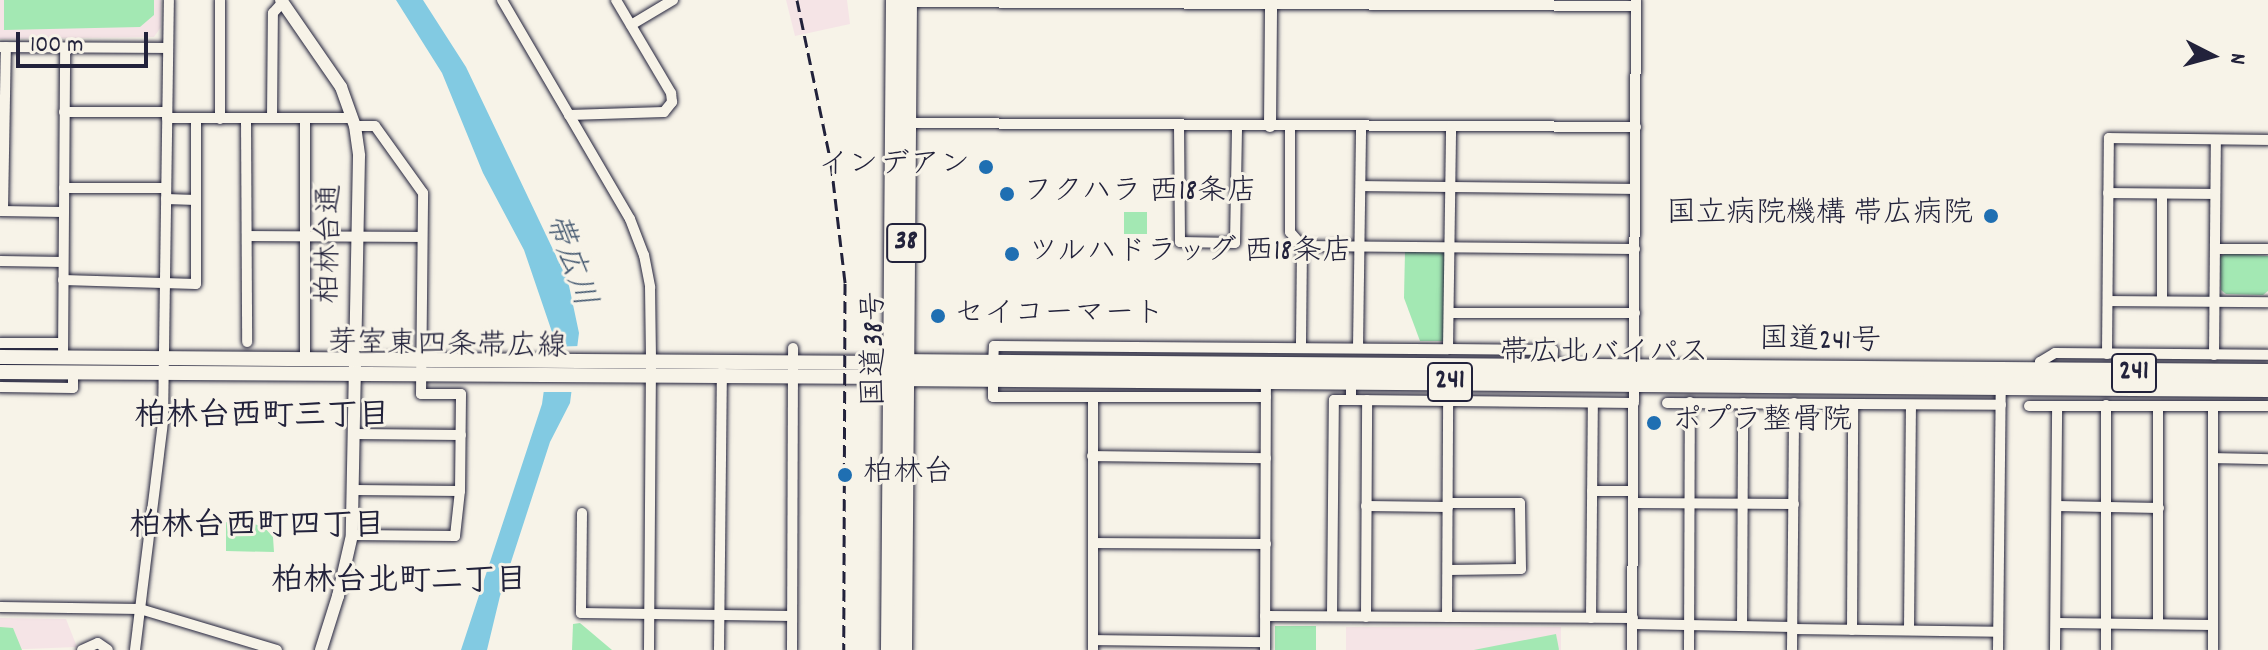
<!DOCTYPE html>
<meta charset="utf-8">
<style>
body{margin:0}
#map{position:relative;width:2268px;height:650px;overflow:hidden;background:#f7f3e8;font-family:Dekko,"Klee One",sans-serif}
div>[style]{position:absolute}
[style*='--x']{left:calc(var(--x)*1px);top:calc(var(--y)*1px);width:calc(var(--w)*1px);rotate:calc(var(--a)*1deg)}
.built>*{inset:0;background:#f5e4e6;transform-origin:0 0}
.green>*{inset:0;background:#a3e8b3;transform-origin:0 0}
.water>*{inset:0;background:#82cae2}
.pier>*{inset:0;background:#f7f3e8}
.roads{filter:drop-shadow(0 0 2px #22223b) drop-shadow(0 0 2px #22223b)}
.minor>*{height:10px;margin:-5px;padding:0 5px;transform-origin:5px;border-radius:5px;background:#f7f3e8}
.tertiary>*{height:12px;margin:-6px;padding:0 6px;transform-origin:6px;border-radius:6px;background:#f7f3e8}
.secondary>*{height:14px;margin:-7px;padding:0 7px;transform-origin:7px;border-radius:7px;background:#f7f3e8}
.trunk>*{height:18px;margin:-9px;padding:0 9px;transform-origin:9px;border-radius:9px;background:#f7f3e8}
.rail>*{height:3px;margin-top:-1.5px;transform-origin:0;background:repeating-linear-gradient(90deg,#22223b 0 12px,transparent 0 18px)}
.dots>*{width:22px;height:22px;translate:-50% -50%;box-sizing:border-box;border:4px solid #f7f3e8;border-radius:50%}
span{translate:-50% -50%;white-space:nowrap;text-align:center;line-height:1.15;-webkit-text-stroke:6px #f7f3e8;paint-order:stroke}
.shield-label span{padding:2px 6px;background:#f7f3e8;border:2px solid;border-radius:6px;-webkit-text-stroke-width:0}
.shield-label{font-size:28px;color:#22223b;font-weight:700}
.poi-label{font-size:30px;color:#22223b}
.right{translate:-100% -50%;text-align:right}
.left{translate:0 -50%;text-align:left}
.street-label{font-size:30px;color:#22223b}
.water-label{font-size:32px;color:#3f546d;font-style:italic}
.neighbourhood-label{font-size:32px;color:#22223b;font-weight:700}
.north{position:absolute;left:2172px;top:16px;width:80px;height:80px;-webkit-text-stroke:6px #f7f3e8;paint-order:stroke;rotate:96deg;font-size:22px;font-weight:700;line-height:32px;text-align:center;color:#22223b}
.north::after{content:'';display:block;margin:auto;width:28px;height:36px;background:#22223b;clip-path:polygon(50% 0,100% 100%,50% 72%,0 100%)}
.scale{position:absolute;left:16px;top:32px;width:132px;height:36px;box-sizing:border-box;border:4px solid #22223b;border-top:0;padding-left:10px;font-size:24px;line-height:28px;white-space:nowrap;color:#22223b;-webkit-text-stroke:6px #f7f3e8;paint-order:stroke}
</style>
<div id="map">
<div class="built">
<i style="clip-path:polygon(0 0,161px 0,161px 27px,154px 37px,0 39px)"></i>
<i style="clip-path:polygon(786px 0,847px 0,850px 24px,795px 36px)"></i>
<i style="clip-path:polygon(0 618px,66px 619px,77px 647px,0 650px)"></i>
<i style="left:1346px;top:627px;width:215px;height:23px"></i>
</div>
<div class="green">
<i style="clip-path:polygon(4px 0,154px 0,154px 15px,140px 27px,4px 30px)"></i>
<i style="left:1124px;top:212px;width:23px;height:22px"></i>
<i style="clip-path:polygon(1405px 251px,1446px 252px,1444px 341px,1420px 341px,1404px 298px)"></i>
<i style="clip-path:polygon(2226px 253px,2268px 256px,2268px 291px,2263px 295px,2226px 294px,2221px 290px,2220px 257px)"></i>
<i style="clip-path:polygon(226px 522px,243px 527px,251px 523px,264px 527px,273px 537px,274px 552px,226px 551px)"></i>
<i style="clip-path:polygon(580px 623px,612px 650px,572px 650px,573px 624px)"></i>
<i style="left:1275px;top:626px;width:41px;height:24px"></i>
<i style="clip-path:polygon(0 627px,13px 628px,22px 650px,0 650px)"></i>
<i style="left:1556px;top:634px;width:16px;height:90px;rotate:79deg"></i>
</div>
<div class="water">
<i style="clip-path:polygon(396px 0,423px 0,466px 67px,568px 281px,579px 333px,570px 403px,550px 442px,500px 596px,487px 650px,461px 650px,542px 404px,552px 332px,524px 250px,483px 173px,442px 73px)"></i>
</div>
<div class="pier">
<i style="clip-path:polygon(581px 346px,575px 392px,539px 392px,545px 347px)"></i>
</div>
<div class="roads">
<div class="minor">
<i style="--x:502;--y:0;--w:254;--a:59.7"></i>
<i style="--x:630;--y:219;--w:39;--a:69"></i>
<i style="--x:644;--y:255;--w:33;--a:79"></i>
<i style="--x:650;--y:287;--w:75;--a:89.2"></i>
<i style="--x:651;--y:362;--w:288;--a:90.4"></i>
<i style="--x:906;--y:2;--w:730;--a:0.31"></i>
<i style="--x:631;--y:25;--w:49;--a:-30.8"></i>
<i style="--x:0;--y:47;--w:168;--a:0.3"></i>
<i style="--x:64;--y:112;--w:103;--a:0"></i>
<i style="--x:569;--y:115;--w:95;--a:-1.8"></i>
<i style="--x:664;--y:112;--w:13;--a:-51"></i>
<i style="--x:672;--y:102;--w:9;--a:-96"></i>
<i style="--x:671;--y:93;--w:108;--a:-120.6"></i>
<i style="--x:167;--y:118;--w:185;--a:0"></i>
<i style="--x:272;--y:118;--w:105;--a:-89.5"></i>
<i style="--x:273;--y:13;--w:15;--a:-48"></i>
<i style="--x:220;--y:119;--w:119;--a:-90"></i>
<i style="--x:246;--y:119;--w:223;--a:89.7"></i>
<i style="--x:305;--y:119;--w:240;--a:90"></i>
<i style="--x:906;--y:123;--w:730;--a:0.31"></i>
<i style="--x:1179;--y:125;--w:117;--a:89.5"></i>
<i style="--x:1180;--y:242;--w:55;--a:1"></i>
<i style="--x:1235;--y:243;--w:118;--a:-89"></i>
<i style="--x:1290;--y:127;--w:105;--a:90"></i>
<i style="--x:1290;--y:232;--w:18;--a:49"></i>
<i style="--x:1302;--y:246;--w:102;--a:90.6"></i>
<i style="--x:1361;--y:186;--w:274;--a:0.6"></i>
<i style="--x:64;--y:188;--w:102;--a:0"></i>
<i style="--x:2108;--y:193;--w:107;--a:0.5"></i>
<i style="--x:2162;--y:194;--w:106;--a:90"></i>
<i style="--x:166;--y:199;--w:30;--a:2"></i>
<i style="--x:0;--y:211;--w:63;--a:0.9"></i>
<i style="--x:3;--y:211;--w:164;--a:-89"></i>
<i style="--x:247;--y:236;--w:175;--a:0.3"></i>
<i style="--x:1302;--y:246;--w:333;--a:0.5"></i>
<i style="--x:2215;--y:249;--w:53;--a:0"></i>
<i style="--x:0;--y:261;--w:63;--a:0.9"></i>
<i style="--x:63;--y:280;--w:133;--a:1.7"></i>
<i style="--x:196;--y:284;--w:166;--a:-90"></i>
<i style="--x:2108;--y:301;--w:160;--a:0.4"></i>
<i style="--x:1449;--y:313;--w:186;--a:0"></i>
<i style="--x:0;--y:343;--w:63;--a:0"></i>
<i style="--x:1358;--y:348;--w:221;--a:-89.2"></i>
<i style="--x:1448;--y:349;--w:222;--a:-89.2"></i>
<i style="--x:2107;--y:354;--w:216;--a:-89.5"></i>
<i style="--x:2109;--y:138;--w:159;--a:0.7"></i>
<i style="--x:2214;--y:355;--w:215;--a:-89.5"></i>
<i style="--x:63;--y:357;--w:309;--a:-89.6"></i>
<i style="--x:993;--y:364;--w:18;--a:-87"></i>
<i style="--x:994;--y:346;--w:454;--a:0.4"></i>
<i style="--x:1448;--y:349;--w:105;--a:0.5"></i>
<i style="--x:1553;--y:350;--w:18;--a:93"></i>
<i style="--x:2039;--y:373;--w:11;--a:-85"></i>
<i style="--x:2040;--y:362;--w:17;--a:-31"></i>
<i style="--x:2055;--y:353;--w:213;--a:0.5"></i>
<i style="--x:993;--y:378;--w:19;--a:90"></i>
<i style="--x:993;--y:397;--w:273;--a:0"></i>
<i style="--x:1351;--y:382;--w:18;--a:90"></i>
<i style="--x:1351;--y:400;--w:283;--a:0.6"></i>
<i style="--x:0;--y:387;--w:73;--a:0.8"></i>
<i style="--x:73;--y:388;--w:16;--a:-90"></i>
<i style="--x:1093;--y:398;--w:252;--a:90"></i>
<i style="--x:1667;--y:403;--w:334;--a:0.3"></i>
<i style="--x:2029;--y:406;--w:239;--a:0"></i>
<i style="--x:355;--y:434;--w:106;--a:0.5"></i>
<i style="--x:1092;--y:456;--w:174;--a:0.7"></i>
<i style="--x:2214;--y:458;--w:54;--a:1.1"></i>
<i style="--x:354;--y:490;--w:106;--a:0.5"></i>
<i style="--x:1592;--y:491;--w:41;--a:0"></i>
<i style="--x:1633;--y:503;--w:161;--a:0.4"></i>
<i style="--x:1366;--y:506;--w:82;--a:0.7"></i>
<i style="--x:2057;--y:506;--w:102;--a:1.1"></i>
<i style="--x:582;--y:513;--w:100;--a:90.6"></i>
<i style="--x:581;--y:613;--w:211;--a:0.8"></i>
<i style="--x:352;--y:535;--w:103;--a:0.6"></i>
<i style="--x:455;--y:536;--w:45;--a:-83.7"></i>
<i style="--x:460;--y:491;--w:97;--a:-89.4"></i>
<i style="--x:461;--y:394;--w:40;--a:180"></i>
<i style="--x:421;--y:394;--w:201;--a:-89.4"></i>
<i style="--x:423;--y:193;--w:82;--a:-125.6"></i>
<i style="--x:375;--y:126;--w:20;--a:180"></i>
<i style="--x:1093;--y:543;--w:173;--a:0.3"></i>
<i style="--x:1448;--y:570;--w:73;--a:-0.8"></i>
<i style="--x:1521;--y:569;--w:66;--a:-90.9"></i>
<i style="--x:1520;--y:503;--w:71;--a:180"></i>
<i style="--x:0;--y:607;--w:140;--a:0.8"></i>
<i style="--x:140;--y:609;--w:143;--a:16.7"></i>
<i style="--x:1265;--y:616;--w:368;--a:0.3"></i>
<i style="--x:1332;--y:616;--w:216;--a:-89.5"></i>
<i style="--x:1334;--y:400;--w:17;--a:0"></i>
<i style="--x:1366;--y:617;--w:217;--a:-89.7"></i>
<i style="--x:1447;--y:617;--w:216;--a:-89.7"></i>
<i style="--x:1591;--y:618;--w:215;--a:-89.5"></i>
<i style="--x:2056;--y:623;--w:157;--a:0.7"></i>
<i style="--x:2158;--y:623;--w:217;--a:-90"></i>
<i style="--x:1633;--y:624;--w:160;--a:1.1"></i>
<i style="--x:1742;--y:626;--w:223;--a:-89.7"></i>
<i style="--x:1793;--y:629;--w:205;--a:0.8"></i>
<i style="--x:1852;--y:630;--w:225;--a:-89.7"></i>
<i style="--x:1909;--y:630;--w:225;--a:-89.5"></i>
<i style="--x:1093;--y:640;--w:172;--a:0.7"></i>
<i style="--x:82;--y:650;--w:17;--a:-24"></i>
<i style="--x:98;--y:643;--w:12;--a:35"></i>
<i style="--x:135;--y:650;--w:230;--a:-83"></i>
<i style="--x:163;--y:422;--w:422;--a:-89.2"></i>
<i style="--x:719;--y:650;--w:278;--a:-89.4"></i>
<i style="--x:792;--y:650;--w:302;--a:-89.8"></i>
<i style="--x:1265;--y:650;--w:274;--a:-89.8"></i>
<i style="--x:1632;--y:650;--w:650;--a:-89.65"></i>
<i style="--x:1689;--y:650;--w:248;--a:-89.8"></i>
<i style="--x:1792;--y:650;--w:247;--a:-89.5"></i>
<i style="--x:1998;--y:650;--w:266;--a:-89.4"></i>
<i style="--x:2055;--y:650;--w:244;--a:-89.5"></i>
<i style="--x:2106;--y:650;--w:245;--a:-90"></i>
<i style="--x:2213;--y:650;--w:244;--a:-90"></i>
</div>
<div class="tertiary">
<i style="--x:281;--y:0;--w:106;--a:55.4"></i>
<i style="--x:341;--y:87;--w:41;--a:70.3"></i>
<i style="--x:355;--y:126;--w:30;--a:82"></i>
<i style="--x:359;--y:156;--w:379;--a:91.1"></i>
<i style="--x:352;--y:535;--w:63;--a:102.9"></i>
<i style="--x:338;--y:596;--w:57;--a:107.5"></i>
<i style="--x:1270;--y:126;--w:126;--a:-89.5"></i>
</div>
<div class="secondary">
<i style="--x:0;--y:357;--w:892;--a:0.39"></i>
<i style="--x:0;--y:372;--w:892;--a:0.32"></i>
</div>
<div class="trunk">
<i style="--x:892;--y:363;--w:1376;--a:0.42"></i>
<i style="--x:892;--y:377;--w:1376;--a:0.46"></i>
<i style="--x:890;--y:650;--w:650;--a:-89.56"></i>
<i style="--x:903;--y:650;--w:650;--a:-89.56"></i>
</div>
</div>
<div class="rail">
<i style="--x:797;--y:0;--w:167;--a:78.2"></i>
<i style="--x:831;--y:163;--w:121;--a:83.3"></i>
<i style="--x:845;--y:283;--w:367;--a:90.2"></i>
</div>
<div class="dots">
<i style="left:986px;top:167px;background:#1f6fb2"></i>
<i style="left:1007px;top:194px;background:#1f6fb2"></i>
<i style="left:1991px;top:216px;background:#1f6fb2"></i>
<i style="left:1012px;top:254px;background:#1f6fb2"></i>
<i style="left:938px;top:316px;background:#1f6fb2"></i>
<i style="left:1654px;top:423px;background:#1f6fb2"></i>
<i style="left:845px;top:475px;background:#1f6fb2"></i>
</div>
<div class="shield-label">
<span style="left:906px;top:243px">38</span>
<span style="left:2134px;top:373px">241</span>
<span style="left:1450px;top:382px">241</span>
</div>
<div class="poi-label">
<span class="right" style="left:970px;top:167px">インデアン</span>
<span class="left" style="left:1023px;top:194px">フクハラ 西18条店</span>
<span class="right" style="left:1973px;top:216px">国立病院機構 帯広病院</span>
<span class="left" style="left:1028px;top:254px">ツルハドラッグ 西18条店</span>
<span class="left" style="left:954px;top:316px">セイコーマート</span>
<span class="left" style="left:1672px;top:423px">ポプラ整骨院</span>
<span class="left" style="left:863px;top:475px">柏林台</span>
</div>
<div class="street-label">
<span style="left:332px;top:244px;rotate:-89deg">柏林台通</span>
<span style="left:1820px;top:343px;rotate:1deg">国道241号</span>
<span style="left:447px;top:348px;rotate:1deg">芽室東四条帯広線</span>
<span style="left:877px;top:349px;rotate:-90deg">国道38号</span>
<span style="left:1604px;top:355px">帯広北バイパス</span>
</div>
<div class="water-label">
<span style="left:568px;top:261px;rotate:71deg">帯広川</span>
</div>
<div class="neighbourhood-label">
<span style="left:262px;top:418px">柏林台西町三丁目</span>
<span style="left:257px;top:528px">柏林台西町四丁目</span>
<span style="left:399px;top:583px">柏林台北町二丁目</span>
</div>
<div class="north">N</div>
<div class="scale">100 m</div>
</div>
